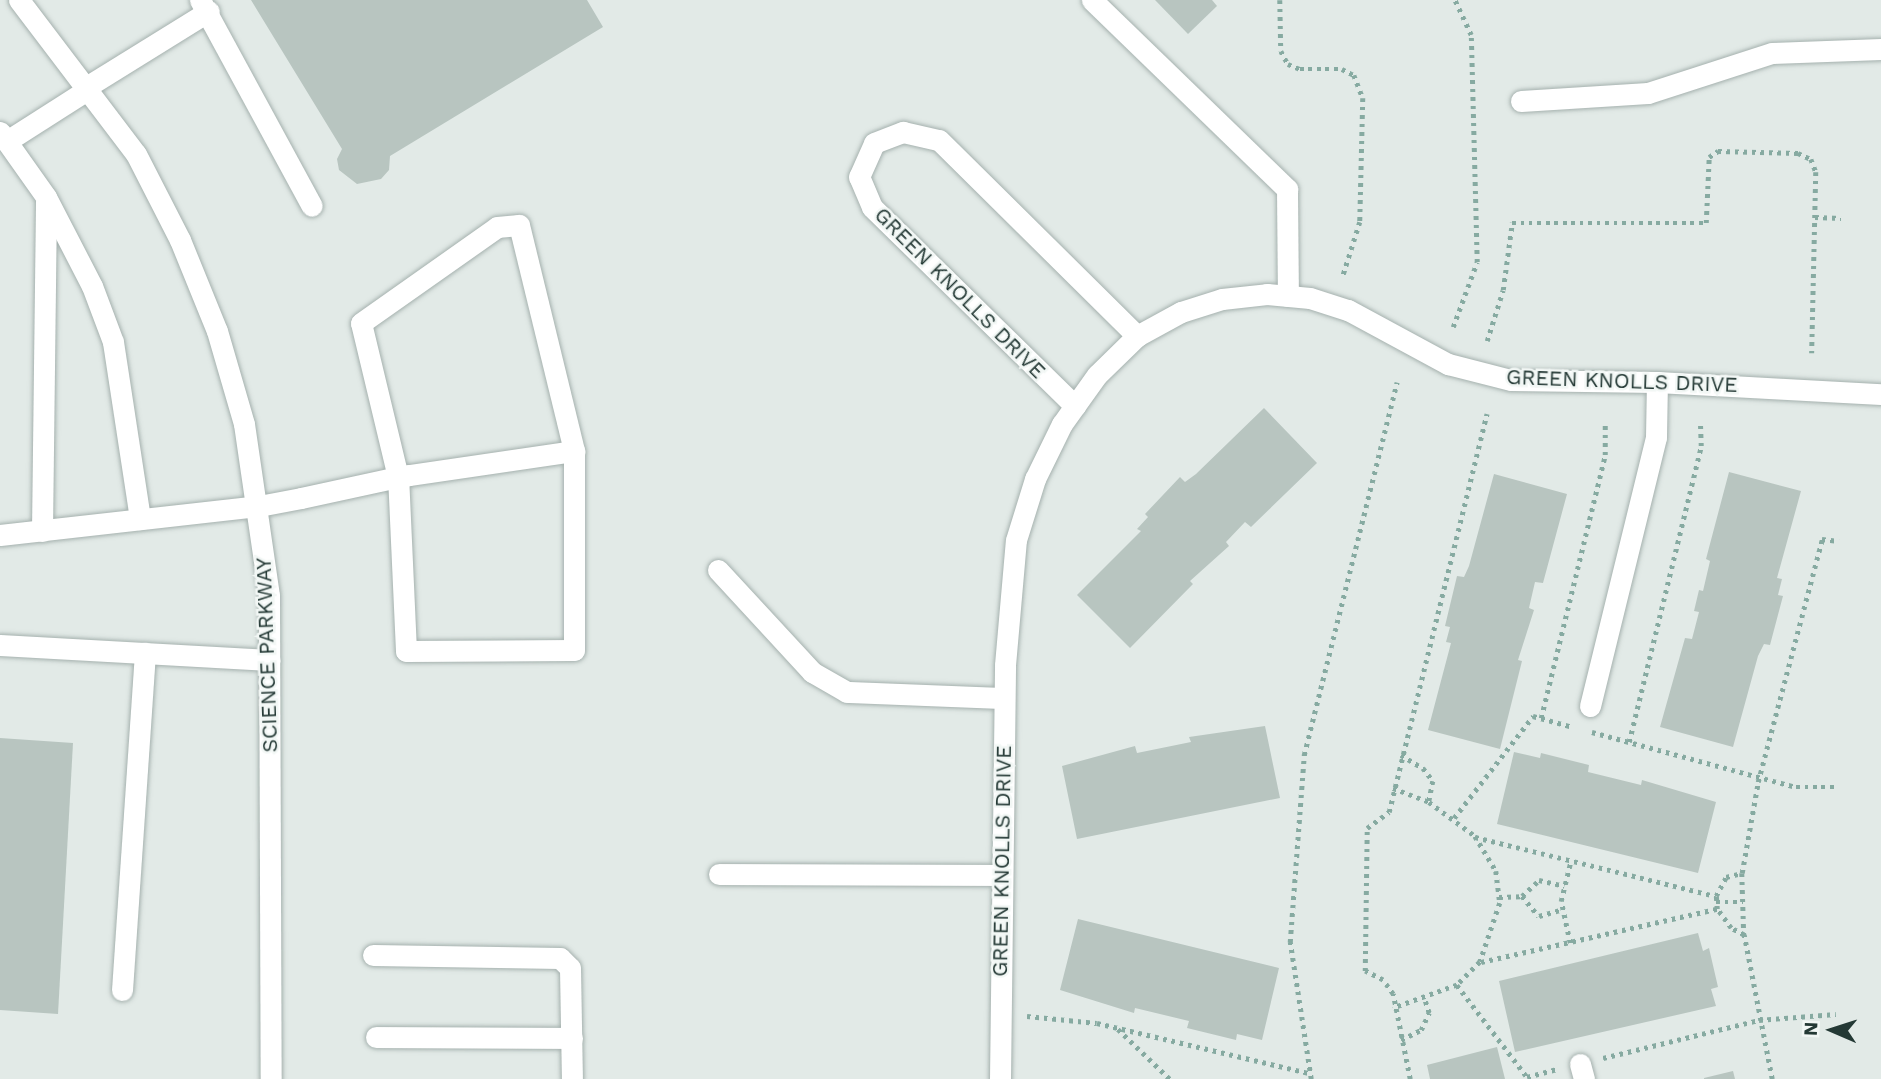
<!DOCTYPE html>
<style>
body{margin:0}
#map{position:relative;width:1881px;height:1079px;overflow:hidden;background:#e2eae7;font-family:"Work Sans",sans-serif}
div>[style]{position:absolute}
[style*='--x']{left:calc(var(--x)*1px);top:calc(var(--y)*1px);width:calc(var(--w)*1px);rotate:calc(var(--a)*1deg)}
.building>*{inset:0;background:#b8c5c0}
.path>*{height:4.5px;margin-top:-2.25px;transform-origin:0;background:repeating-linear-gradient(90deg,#86aaa1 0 3.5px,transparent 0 8.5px)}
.roads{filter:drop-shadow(0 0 2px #a5b1ae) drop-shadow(0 0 2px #a5b1ae)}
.minor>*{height:21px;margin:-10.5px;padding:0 10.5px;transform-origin:10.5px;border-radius:10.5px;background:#fff}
span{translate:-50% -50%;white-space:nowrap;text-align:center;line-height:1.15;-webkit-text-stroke:5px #f2f7f5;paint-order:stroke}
.street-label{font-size:21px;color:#243935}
.north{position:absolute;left:1797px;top:995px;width:70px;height:70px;-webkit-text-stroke:5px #f2f7f5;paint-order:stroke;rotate:273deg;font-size:19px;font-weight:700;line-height:28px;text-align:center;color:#243935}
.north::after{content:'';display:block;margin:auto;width:24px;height:32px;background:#243935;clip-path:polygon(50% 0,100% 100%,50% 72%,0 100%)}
</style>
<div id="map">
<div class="building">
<i style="clip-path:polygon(251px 0,587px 0,603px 27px,390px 156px,389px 170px,381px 179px,357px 184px,339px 170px,337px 159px,342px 149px)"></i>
<i style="clip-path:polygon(1155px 0,1212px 0,1217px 6px,1188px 34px)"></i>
<i style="clip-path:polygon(1264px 408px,1317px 463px,1251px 527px,1245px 522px,1226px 542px,1229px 546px,1190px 581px,1193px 584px,1130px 648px,1077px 595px,1141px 531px,1137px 529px,1148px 517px,1145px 514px,1180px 477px,1185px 482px,1196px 474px)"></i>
<i style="clip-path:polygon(1729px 472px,1801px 491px,1777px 578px,1782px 579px,1778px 595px,1783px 596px,1770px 645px,1764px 644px,1758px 656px,1733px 747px,1660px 727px,1685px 638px,1692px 639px,1699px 612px,1694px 611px,1699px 590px,1703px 591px,1710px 561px,1706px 559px)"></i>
<i style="clip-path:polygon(1494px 474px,1567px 494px,1543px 583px,1535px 582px,1529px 608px,1534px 610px,1518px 660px,1522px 661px,1500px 749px,1428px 730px,1451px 643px,1446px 642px,1450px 627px,1445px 626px,1457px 576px,1464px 577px,1469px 566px)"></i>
<i style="clip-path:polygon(1265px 726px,1280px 798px,1077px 839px,1062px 766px,1135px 746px,1137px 753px,1191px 742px,1189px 737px)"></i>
<i style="clip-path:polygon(0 738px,73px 743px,58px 1014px,0 1010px)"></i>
<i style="clip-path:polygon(1514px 752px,1540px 758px,1541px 753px,1589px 765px,1588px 772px,1641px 785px,1642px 780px,1716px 802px,1698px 873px,1497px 824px)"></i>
<i style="clip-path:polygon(1078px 919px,1279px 968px,1262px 1040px,1237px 1034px,1236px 1040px,1187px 1028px,1189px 1021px,1135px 1008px,1134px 1013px,1060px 990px)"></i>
<i style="clip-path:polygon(1698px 933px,1703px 951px,1709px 948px,1718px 987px,1711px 989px,1716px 1006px,1515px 1052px,1499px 981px)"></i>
<i style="clip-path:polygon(1497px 1047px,1505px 1079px,1430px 1079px,1427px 1065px)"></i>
<i style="clip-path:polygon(1733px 1071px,1735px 1079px,1704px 1079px,1704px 1078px)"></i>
</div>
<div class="path">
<i style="--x:1280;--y:0;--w:51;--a:88.9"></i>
<i style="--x:1281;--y:51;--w:15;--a:62"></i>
<i style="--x:1288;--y:64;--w:13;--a:23"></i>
<i style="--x:1300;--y:69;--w:42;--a:0"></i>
<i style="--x:1342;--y:69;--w:13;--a:27"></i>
<i style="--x:1354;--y:75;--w:25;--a:69"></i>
<i style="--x:1363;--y:98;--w:124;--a:91.4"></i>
<i style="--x:1360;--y:222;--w:57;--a:107.5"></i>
<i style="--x:1815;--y:217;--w:26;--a:2"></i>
<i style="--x:1453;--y:327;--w:69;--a:-69.7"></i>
<i style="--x:1477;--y:262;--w:227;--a:-91.5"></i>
<i style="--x:1471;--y:35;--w:38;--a:-115"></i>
<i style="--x:1487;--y:341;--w:53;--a:-72.6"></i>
<i style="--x:1503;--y:290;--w:68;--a:-82.3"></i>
<i style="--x:1512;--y:223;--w:194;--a:0"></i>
<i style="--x:1706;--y:223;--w:66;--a:-87.4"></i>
<i style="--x:1709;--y:157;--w:11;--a:-34"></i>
<i style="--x:1718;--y:151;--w:80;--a:1.4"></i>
<i style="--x:1798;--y:153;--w:14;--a:25"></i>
<i style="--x:1811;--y:159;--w:14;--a:69"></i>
<i style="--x:1816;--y:172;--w:181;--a:91.3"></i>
<i style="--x:1541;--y:718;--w:271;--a:-76.3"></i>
<i style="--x:1605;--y:455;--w:34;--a:-90"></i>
<i style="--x:1592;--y:732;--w:211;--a:15.1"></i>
<i style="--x:1796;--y:787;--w:41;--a:0"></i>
<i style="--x:1629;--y:742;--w:305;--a:-76.3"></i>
<i style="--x:1701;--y:446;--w:24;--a:-92"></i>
<i style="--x:1401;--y:755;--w:26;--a:31"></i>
<i style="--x:1423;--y:768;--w:16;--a:52"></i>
<i style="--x:1433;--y:781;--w:21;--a:101"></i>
<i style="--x:1393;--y:788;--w:39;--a:21"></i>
<i style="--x:1429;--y:802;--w:57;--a:36.5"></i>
<i style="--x:1475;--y:836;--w:41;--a:59"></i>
<i style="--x:1496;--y:871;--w:32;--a:83"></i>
<i style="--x:1500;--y:903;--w:62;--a:108.7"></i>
<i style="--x:1480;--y:962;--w:33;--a:135"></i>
<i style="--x:1457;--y:985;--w:68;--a:160.2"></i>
<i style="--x:1454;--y:818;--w:129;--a:-52.2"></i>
<i style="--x:1533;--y:716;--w:41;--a:15.4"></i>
<i style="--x:1475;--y:837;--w:248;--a:13.8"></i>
<i style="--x:1742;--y:873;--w:62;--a:88.2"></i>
<i style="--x:1522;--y:896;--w:26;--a:50"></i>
<i style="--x:1539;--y:916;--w:25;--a:-16"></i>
<i style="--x:1499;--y:897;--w:23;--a:-2"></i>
<i style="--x:1522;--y:896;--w:23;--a:-43"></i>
<i style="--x:1539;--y:880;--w:26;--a:13"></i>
<i style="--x:1716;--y:902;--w:27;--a:0"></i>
<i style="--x:1570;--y:943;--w:43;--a:-102.1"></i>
<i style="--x:1561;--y:901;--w:42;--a:-76.3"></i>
<i style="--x:1481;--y:962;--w:242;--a:-12.7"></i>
<i style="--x:1457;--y:985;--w:116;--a:52.7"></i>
<i style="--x:1527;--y:1077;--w:31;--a:-15"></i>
<i style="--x:1027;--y:1016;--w:70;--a:5.7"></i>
<i style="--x:1097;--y:1023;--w:218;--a:13.3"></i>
<i style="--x:1118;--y:1029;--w:72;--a:43.9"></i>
<i style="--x:1401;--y:1040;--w:22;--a:-27"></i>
<i style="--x:1421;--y:1030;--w:19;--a:-65"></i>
<i style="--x:1429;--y:1013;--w:16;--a:-108"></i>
<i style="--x:1603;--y:1058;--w:161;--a:-13.7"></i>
<i style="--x:1759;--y:1020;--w:77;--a:-4.5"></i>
<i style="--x:1311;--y:1079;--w:139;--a:-98.7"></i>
<i style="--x:1290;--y:942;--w:188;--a:-85.7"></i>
<i style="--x:1304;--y:755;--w:384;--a:-76"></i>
<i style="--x:1410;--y:1079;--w:87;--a:-101.3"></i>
<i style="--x:1393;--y:994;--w:17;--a:-126"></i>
<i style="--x:1383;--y:980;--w:20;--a:-153"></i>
<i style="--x:1365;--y:971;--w:143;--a:-89.2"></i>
<i style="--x:1367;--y:828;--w:27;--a:-36"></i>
<i style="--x:1389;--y:812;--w:410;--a:-76.2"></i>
<i style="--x:1772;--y:1079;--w:147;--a:-101"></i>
<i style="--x:1744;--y:935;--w:15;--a:-152"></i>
<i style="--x:1731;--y:928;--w:24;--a:-126"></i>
<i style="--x:1717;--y:909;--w:13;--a:-94"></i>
<i style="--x:1716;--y:896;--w:21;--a:-62"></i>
<i style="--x:1726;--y:877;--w:16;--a:-14"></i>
<i style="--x:1742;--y:873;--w:92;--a:-80"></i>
<i style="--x:1758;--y:782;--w:251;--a:-75.2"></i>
<i style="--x:1822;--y:539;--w:17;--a:7"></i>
</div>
<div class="roads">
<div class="minor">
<i style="--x:19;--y:0;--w:193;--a:52.8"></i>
<i style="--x:136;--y:154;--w:97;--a:62.9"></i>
<i style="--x:180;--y:240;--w:98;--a:67.9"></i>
<i style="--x:217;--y:331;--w:97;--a:73.8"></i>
<i style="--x:244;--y:424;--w:174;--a:81.7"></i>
<i style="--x:269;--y:596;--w:483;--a:89.8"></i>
<i style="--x:200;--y:0;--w:234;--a:61.5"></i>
<i style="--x:1092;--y:0;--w:272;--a:44.1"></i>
<i style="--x:1287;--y:189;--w:107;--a:89.5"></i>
<i style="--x:88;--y:86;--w:142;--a:-31.8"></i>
<i style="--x:1521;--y:101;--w:127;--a:-3.6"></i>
<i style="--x:1648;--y:93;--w:130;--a:-17.9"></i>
<i style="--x:1772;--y:53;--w:109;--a:-2.1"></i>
<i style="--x:0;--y:132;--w:80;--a:54.7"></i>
<i style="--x:46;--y:197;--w:100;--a:62.7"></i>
<i style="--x:92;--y:286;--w:60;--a:69.4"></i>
<i style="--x:113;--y:342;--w:179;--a:81.3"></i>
<i style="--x:7;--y:141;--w:98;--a:-32.6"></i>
<i style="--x:1075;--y:406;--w:284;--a:-135.6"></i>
<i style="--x:872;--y:207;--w:33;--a:-113"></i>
<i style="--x:859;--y:177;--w:37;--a:-66"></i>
<i style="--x:874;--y:143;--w:31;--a:-21"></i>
<i style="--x:903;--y:132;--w:37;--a:13"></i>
<i style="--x:939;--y:140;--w:279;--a:44.7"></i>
<i style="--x:42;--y:531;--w:330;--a:-89.3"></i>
<i style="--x:0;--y:535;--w:261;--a:-6.4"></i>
<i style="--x:259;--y:506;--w:43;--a:-10.8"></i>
<i style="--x:301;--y:498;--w:99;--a:-12.2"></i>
<i style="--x:398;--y:477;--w:11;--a:-10"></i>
<i style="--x:409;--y:475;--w:167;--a:-8.3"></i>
<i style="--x:574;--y:451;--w:199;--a:90"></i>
<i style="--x:574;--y:650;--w:168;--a:179.7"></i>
<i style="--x:406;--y:651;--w:174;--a:-92.6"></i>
<i style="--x:398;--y:477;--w:158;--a:-103.5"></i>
<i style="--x:361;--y:323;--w:166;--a:-35.2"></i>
<i style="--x:497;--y:227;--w:22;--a:-5"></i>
<i style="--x:519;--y:225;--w:233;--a:76.3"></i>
<i style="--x:718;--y:570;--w:139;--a:47.3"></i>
<i style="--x:812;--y:672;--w:40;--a:29.7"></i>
<i style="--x:847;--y:692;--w:157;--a:2.2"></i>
<i style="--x:0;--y:645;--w:270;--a:3.2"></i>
<i style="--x:1590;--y:706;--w:277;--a:-76.2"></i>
<i style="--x:1656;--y:437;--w:55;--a:-89"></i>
<i style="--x:719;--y:874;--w:283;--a:0.2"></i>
<i style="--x:373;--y:955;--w:187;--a:0.9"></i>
<i style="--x:560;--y:958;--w:14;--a:45"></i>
<i style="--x:570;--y:968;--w:111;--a:89"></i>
<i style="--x:122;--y:990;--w:338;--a:-86.1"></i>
<i style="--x:376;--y:1037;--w:196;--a:0.3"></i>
<i style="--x:1580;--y:1064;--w:16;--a:75"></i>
<i style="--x:1000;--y:1079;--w:414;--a:-89.3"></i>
<i style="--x:1005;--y:665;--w:125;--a:-85"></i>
<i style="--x:1016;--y:540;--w:64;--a:-72.7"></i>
<i style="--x:1035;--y:479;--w:61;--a:-63.9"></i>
<i style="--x:1062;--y:424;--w:60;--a:-54.5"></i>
<i style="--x:1097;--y:375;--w:56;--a:-44.3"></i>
<i style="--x:1137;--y:336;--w:50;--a:-28.6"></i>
<i style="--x:1181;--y:312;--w:43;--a:-17.6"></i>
<i style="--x:1222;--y:299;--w:45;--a:-6.3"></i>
<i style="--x:1267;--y:294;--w:43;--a:5.3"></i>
<i style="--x:1310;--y:298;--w:40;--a:18"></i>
<i style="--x:1348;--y:310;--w:114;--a:28.4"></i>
<i style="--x:1448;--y:364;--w:65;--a:14.3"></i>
<i style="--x:1511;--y:380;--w:146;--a:0.8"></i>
<i style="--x:1657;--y:382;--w:224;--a:3.1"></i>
</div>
</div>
<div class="street-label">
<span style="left:960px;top:293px;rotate:45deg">GREEN KNOLLS DRIVE</span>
<span style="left:1622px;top:381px;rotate:2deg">GREEN KNOLLS DRIVE</span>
<span style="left:267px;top:655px;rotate:-92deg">SCIENCE PARKWAY</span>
<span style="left:1002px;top:861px;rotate:-89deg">GREEN KNOLLS DRIVE</span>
</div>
<div class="north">N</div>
</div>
